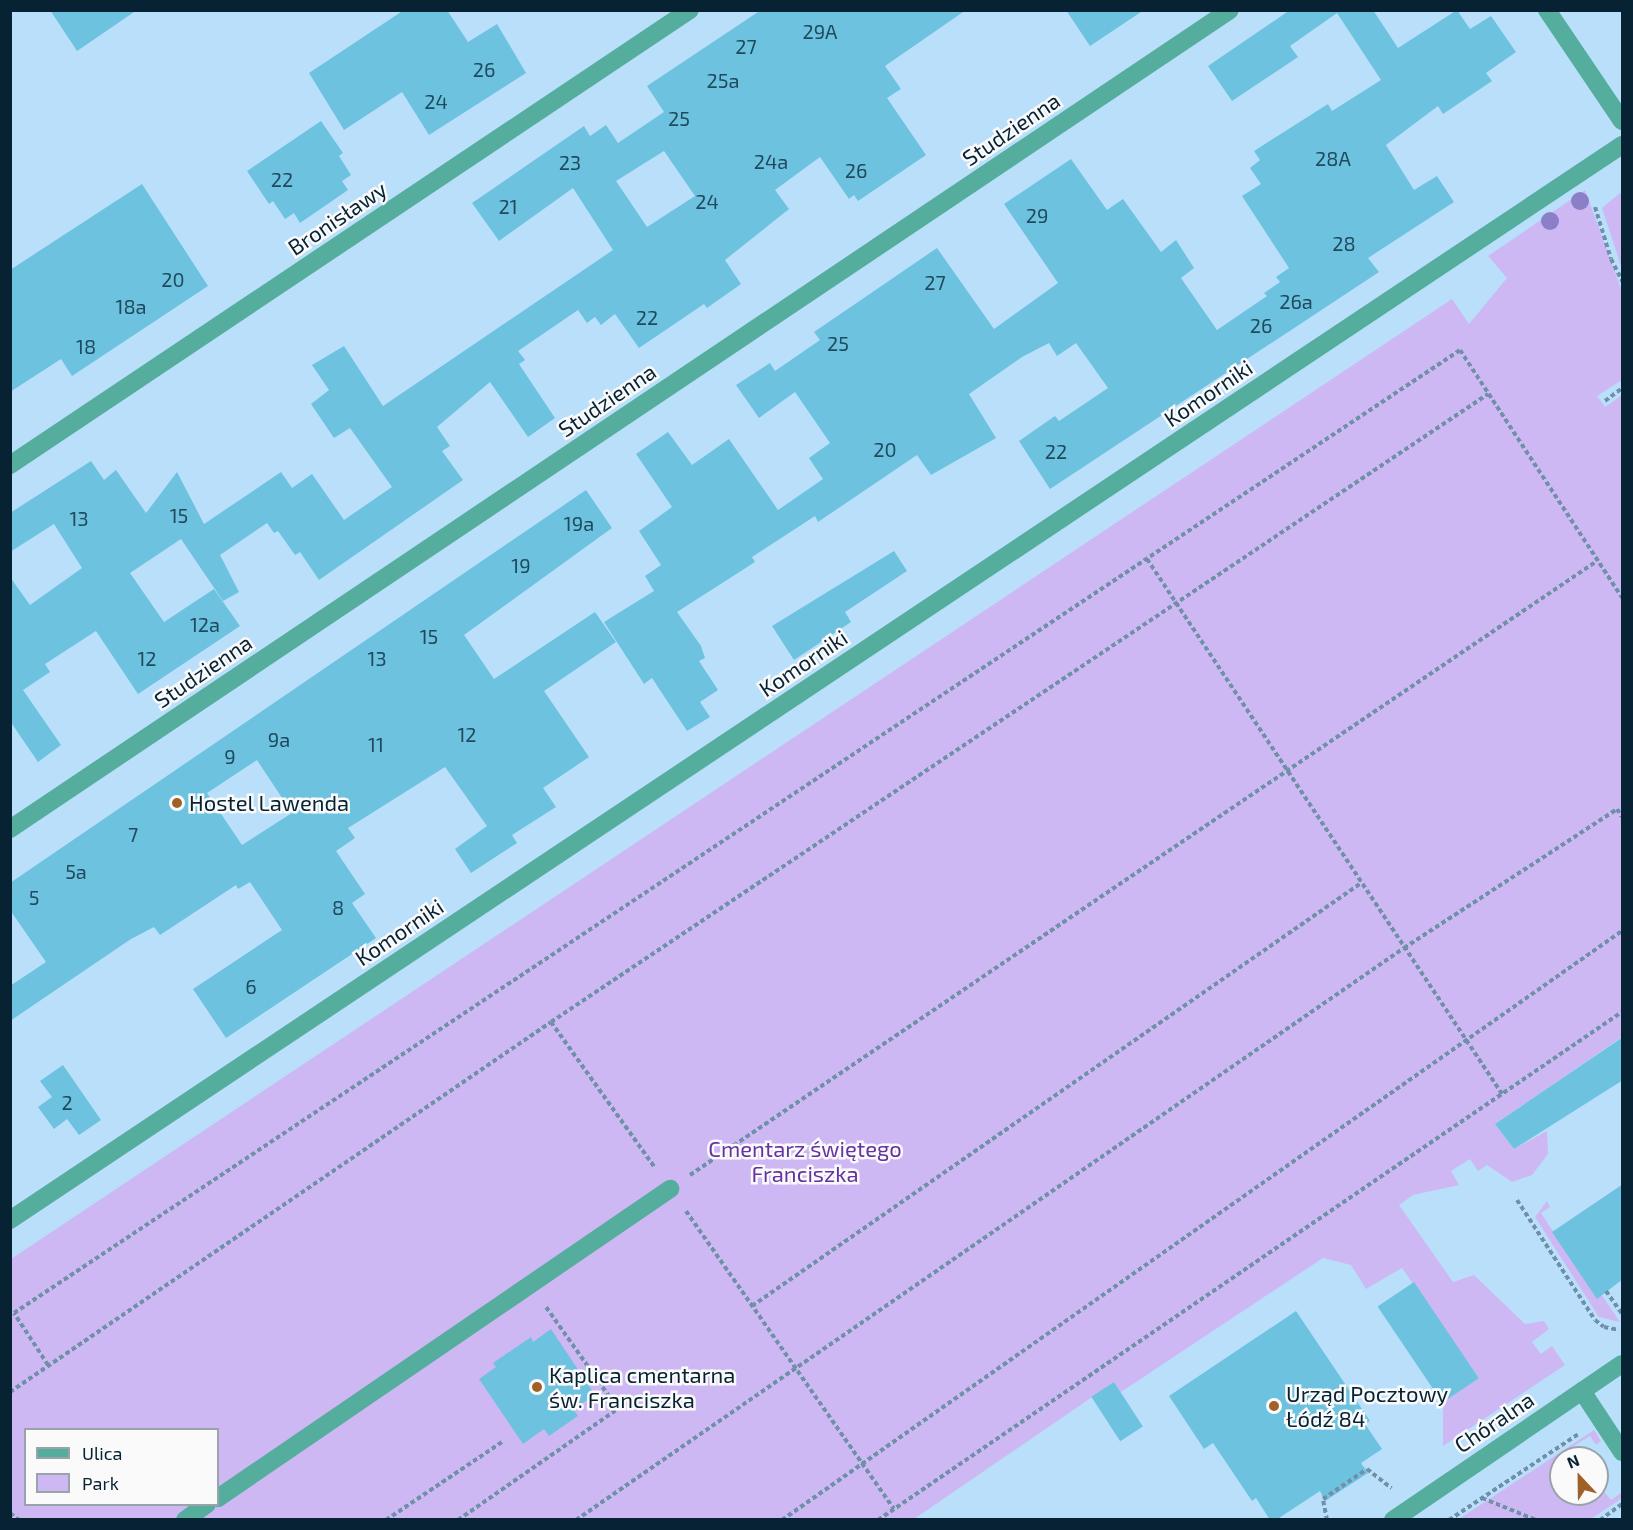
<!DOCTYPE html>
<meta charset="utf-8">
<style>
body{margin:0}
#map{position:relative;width:1633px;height:1530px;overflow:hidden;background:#badffb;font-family:"Exo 2",sans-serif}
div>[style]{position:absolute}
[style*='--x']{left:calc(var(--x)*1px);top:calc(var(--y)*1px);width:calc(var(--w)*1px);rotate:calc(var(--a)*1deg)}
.green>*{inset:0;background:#cdb8f4}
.building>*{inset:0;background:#6dc3df;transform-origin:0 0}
.path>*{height:4px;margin-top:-2px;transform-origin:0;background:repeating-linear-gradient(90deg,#6f90a8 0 4.5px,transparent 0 7.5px)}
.lane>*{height:18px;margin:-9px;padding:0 9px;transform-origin:9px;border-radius:9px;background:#54ad9d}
.street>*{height:18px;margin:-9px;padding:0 9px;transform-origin:9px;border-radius:9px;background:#54ad9d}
.trees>*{width:18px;height:18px;margin:-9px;border-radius:50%;background:#8b80c8}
.dots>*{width:16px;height:16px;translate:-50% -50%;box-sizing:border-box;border:3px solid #fafafa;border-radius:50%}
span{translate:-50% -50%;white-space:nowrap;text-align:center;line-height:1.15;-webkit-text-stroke:5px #fafafa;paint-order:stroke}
.number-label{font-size:20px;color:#204a5e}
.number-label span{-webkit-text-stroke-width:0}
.street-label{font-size:22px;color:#072233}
.poi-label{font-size:22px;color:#072233}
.left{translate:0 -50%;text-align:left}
.park-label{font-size:22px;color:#64339f}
.frame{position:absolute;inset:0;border:12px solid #072233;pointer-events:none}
.legend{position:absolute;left:24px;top:1428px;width:195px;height:78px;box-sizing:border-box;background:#fafafa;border:2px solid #99a4aa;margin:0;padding:8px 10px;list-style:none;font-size:18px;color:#072233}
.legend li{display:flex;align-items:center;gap:12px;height:30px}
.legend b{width:30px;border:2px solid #99a4aa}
.north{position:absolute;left:1549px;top:1446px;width:60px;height:60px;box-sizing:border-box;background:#fafafa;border:2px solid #99a4aa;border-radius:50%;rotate:338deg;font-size:16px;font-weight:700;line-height:24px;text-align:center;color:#072233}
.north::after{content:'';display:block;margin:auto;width:21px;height:27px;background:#9f6127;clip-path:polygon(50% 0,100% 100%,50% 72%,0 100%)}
</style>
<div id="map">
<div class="green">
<i style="clip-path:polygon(evenodd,1585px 190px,1622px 291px,1622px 380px,1597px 396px,1605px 407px,1622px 395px,1622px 1037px,1495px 1124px,1514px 1149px,1547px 1131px,1548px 1154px,1532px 1175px,1512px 1182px,1487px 1165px,1478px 1171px,1470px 1159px,1451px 1171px,1459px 1185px,1413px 1195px,1399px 1205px,1453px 1282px,1474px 1275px,1525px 1324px,1544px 1321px,1549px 1329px,1532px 1342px,1541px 1354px,1552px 1346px,1565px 1365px,1443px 1446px,1443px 1402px,1479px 1378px,1402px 1268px,1366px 1289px,1351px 1265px,1323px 1258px,1121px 1392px,1114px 1382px,914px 1519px,11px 1520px,11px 1259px,1452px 299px,1469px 324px,1507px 278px,1488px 256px,1585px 190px,26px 1430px,218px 1430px,218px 1504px,26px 1504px,26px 1430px)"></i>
<i style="clip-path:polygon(1620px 193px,1622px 195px,1622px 269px,1602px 208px)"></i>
<i style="clip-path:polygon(1547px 1201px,1550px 1207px,1541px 1213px,1596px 1297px,1601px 1294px,1620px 1322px,1599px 1317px,1535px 1217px)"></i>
<i style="clip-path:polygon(1594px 1430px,1601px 1441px,1596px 1445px,1590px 1436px,1572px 1447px,1579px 1458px,1561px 1458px,1561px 1494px,1597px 1494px,1597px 1483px,1611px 1500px,1622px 1492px,1622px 1498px,1591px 1519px,1459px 1519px)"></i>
</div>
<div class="building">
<i style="clip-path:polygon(50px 10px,137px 10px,77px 51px)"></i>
<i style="clip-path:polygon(404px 10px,447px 10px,468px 42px,497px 24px,526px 73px,429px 135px,402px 92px,344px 130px,309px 73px)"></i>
<i style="clip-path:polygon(evenodd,761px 10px,966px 10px,885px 66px,901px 89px,887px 98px,926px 155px,858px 201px,854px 195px,849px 199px,820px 157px,775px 190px,789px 209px,725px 260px,741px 284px,707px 308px,704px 304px,639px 348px,615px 314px,601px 325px,595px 317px,587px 323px,578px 310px,518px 351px,525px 360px,519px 364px,555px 418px,528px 437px,490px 382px,437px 427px,450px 446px,442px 451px,463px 480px,319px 580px,300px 552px,295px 555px,278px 531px,274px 533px,267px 523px,220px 555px,239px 592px,223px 601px,181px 539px,130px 573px,164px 622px,214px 589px,240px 626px,138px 694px,96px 631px,45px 664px,50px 672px,23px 690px,61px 745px,38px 762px,10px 721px,10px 577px,30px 605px,82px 568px,54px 524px,10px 552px,10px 513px,91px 461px,104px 480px,116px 470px,146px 513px,177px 472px,204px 524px,281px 472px,292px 488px,312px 474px,344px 520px,392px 487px,350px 428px,334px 438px,311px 404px,329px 390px,312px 365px,344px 346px,383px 406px,613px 250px,573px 188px,499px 241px,472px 203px,584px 126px,590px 136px,606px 125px,618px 143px,664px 112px,647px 86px,761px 10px,664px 151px,695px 196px,647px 227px,616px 181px,664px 151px)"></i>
<i style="clip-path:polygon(1066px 10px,1144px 10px,1090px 46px)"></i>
<i style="clip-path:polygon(1290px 10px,1373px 10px,1398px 48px,1457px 10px,1470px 29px,1491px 16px,1516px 52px,1486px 73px,1492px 81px,1443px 114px,1438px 106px,1386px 145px,1414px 190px,1437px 176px,1454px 202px,1368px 258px,1379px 272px,1050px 489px,1019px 441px,1055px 416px,1059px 421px,1108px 388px,1076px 343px,1057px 356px,1049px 343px,1022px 357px,969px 394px,996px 438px,931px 475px,917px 455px,818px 522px,815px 516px,752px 557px,755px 562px,677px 612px,701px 646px,705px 658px,699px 661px,718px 690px,700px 702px,710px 717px,687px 731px,652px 678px,644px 684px,604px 622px,654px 591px,645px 576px,661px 565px,639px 531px,672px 507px,636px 454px,668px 432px,692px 465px,729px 439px,778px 510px,823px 479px,809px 458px,830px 443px,795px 392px,759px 418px,736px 385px,770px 363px,775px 371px,820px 340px,814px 332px,937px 248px,994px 329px,1058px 283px,1004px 204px,1071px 159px,1107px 210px,1123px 199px,1161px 252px,1176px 240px,1194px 268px,1181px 278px,1217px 330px,1267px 296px,1264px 293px,1280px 282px,1276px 277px,1289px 268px,1242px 196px,1261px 184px,1250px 168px,1260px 160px,1254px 151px,1328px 104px,1332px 111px,1381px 80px,1337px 13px,1290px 46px,1298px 57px,1232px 101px,1208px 66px)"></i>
<i style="clip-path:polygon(321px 121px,343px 153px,339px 156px,351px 175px,342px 181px,348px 190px,300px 223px,294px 213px,285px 219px,273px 201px,269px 204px,247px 171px)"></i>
<i style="clip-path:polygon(142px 184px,208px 286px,72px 376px,61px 359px,10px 392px,10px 270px)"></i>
<i style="clip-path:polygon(evenodd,586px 490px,612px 528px,464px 635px,494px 679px,595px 612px,616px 642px,544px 691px,589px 757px,543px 788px,556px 807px,512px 835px,517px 843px,471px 873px,455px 849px,487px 826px,445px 767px,348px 828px,355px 838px,336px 851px,365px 894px,352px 903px,376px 938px,226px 1038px,193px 989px,282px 930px,250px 882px,238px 889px,236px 885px,160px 935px,154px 927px,131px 939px,10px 1021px,10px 986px,46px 962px,10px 910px,10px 883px,586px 490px,257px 760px,292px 813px,242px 845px,207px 793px,257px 760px)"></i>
<i style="clip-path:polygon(894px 551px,907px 571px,845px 612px,851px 622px,794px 660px,772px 626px)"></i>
<i style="clip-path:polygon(1623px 1037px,1623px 1080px,1514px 1149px,1495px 1124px)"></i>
<i style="clip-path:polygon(63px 1065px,101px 1120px,79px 1135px,67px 1119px,54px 1129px,38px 1107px,52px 1097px,40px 1081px)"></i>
<i style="clip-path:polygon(1623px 1184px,1623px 1279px,1597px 1299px,1552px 1232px)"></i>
<i style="left:1414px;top:1282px;width:116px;height:44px;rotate:56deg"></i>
<i style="clip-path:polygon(1296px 1311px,1370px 1421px,1365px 1424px,1382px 1449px,1361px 1463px,1368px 1473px,1325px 1501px,1320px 1491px,1276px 1520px,1270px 1520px,1256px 1498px,1252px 1501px,1213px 1443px,1204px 1449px,1169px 1396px)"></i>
<i style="clip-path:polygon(551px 1329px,595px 1395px,573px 1409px,578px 1416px,549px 1436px,544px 1429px,523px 1444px,479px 1379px,496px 1367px,493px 1363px,531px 1337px,533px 1342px)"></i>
<i style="left:1114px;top:1382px;width:53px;height:27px;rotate:57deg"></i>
</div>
<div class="path">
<i style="--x:1595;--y:207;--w:54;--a:72.9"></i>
<i style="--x:1611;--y:259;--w:25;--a:63"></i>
<i style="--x:1605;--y:401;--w:21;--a:-37"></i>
<i style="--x:1147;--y:559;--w:642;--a:56.43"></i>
<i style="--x:551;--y:1022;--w:179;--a:54.5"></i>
<i style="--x:690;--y:1175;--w:1095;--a:-34.1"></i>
<i style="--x:1517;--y:1200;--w:143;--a:57"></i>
<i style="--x:1595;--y:1320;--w:11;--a:38"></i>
<i style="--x:1604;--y:1327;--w:15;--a:11"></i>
<i style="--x:686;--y:1211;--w:363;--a:55.1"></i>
<i style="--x:1606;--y:1291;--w:28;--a:55"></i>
<i style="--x:752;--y:1306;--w:741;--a:-34.78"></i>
<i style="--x:48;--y:1365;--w:62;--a:-123.2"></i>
<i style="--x:14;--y:1313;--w:1737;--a:-33.66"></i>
<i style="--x:1460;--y:350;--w:296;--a:56.8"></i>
<i style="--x:10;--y:1392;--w:655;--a:-34.37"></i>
<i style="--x:551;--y:1022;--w:1128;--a:-33.83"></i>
<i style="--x:1482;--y:1498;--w:58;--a:22.2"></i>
<i style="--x:10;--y:1513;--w:11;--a:38"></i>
<i style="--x:386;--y:1520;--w:140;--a:-33.9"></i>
<i style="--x:458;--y:1520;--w:195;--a:-34.8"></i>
<i style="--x:618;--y:1409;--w:125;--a:-125.2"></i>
<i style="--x:576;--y:1520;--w:1006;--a:-34.64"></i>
<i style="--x:1404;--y:948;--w:254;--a:-33.1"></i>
<i style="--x:1617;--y:809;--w:9;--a:58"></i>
<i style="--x:782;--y:1520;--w:1026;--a:-35.04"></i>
<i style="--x:878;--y:1520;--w:901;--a:-34.33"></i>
<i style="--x:1327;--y:1520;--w:21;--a:-101"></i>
<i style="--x:1323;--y:1499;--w:53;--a:-34.3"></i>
<i style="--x:1367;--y:1469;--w:31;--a:38"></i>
<i style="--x:1449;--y:1520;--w:157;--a:-33.6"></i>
<i style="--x:1600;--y:1520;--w:27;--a:-36"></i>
</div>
<div class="lane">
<i style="--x:1582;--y:1391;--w:73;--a:56.7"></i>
<i style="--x:218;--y:1498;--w:548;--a:-34.36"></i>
<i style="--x:185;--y:1520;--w:27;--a:-36"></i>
</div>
<div class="street">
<i style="--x:1547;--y:10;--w:134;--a:56"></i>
<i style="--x:10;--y:465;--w:818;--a:-33.79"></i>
<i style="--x:10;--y:829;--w:1469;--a:-33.87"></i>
<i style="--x:10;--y:1220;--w:1938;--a:-33.7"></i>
<i style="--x:1393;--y:1520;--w:277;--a:-34.3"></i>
</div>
<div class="trees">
<i style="left:1580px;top:201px"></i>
<i style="left:1550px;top:221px"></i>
</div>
<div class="dots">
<i style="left:177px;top:803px;background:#9f6127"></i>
<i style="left:537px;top:1387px;background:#9f6127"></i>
<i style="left:1274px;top:1406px;background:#9f6127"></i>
</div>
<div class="number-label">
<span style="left:820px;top:31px">29A</span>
<span style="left:746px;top:46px">27</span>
<span style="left:484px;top:69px">26</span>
<span style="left:723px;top:80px">25a</span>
<span style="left:436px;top:101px">24</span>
<span style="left:679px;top:118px">25</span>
<span style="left:1333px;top:158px">28A</span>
<span style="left:771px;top:161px">24a</span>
<span style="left:570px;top:162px">23</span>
<span style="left:856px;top:170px">26</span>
<span style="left:282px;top:179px">22</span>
<span style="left:707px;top:201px">24</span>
<span style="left:508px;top:206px">21</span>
<span style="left:1037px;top:215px">29</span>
<span style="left:1344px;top:243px">28</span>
<span style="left:173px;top:279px">20</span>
<span style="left:935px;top:282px">27</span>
<span style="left:1296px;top:301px">26a</span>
<span style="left:131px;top:306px">18a</span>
<span style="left:647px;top:317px">22</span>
<span style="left:1261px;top:325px">26</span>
<span style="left:838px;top:343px">25</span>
<span style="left:86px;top:346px">18</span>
<span style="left:885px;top:449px">20</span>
<span style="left:1056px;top:451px">22</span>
<span style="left:179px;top:515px">15</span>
<span style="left:79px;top:518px">13</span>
<span style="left:579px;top:523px">19a</span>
<span style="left:521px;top:565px">19</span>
<span style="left:205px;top:624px">12a</span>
<span style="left:429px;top:636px">15</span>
<span style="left:147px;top:658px">12</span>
<span style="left:377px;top:658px">13</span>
<span style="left:467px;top:734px">12</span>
<span style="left:279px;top:739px">9a</span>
<span style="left:376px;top:744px">11</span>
<span style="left:230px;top:756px">9</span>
<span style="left:133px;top:834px">7</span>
<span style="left:76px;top:871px">5a</span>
<span style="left:34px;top:897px">5</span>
<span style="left:338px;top:907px">8</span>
<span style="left:251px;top:986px">6</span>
<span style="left:67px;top:1102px">2</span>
</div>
<div class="street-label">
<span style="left:1011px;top:129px;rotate:-34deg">Studzienna</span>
<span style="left:337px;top:218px;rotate:-34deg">Bronisławy</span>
<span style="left:1208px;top:393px;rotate:-34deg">Komorniki</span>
<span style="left:607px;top:400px;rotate:-34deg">Studzienna</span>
<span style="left:803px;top:663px;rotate:-34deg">Komorniki</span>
<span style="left:203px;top:671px;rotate:-34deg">Studzienna</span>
<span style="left:399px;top:932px;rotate:-34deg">Komorniki</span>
<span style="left:1494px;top:1422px;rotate:-34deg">Chóralna</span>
</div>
<div class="poi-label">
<span class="left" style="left:189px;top:803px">Hostel Lawenda</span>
<span class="left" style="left:549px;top:1387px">Kaplica cmentarna<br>św. Franciszka</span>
<span class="left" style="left:1286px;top:1406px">Urząd Pocztowy<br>Łódź 84</span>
</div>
<div class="park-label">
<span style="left:805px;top:1161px">Cmentarz świętego<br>Franciszka</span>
</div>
<div class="frame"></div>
<ul class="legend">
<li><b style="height:8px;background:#54ad9d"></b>Ulica</li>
<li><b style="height:16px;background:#cdb8f4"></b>Park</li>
</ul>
<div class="north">N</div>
</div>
